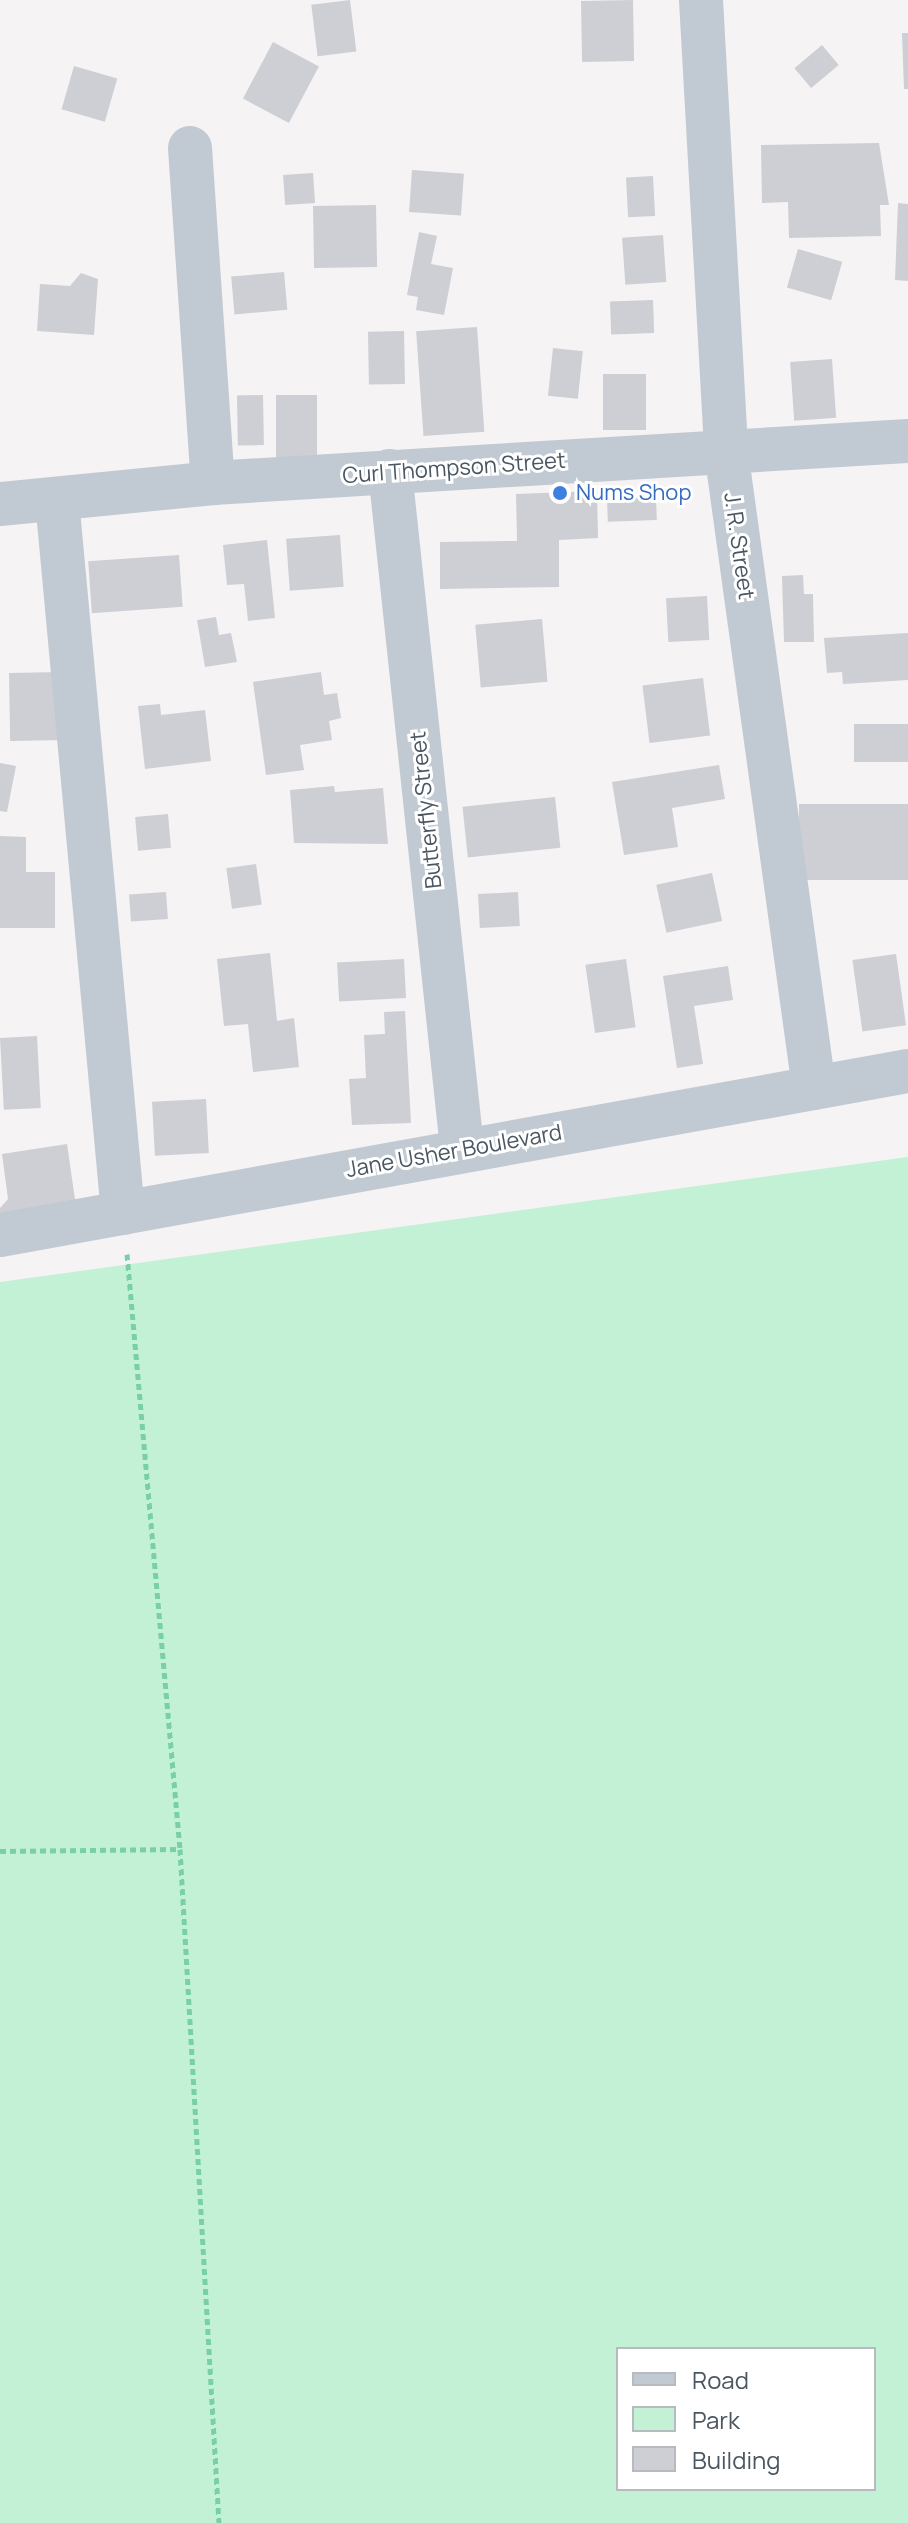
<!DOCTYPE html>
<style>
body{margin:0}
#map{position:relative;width:908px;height:2523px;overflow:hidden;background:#f5f3f3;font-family:Manrope,sans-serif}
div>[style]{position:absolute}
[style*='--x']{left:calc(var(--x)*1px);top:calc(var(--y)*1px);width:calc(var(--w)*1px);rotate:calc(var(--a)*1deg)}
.green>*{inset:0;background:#c3f1d5}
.building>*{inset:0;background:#cdcfd5;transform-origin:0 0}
.path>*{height:5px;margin-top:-2.5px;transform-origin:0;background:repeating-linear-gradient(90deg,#7ad0a6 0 6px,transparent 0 10px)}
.minor>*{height:44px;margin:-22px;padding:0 22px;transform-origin:22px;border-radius:22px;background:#c1cad2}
.dots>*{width:22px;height:22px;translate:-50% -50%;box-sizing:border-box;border:4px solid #fff;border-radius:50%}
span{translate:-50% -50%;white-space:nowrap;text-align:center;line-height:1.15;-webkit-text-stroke:6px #fff;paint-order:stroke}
.street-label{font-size:22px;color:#4a5661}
.shop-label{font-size:22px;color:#366cbe}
.left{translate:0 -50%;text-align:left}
.legend{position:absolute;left:616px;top:2347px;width:260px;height:144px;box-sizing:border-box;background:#fff;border:2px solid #b7bbc0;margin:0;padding:10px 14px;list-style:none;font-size:24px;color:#4a5661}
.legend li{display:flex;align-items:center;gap:16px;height:40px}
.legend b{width:40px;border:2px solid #b7bbc0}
</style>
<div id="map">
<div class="green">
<i style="clip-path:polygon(evenodd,908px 1157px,908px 2523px,0 2523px,0 1282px,908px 1157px,618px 2349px,874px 2349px,874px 2489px,618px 2489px,618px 2349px)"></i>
</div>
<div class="building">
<i style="left:350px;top:0;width:52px;height:39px;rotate:83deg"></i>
<i style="left:633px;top:0;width:61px;height:52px;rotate:89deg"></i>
<i style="clip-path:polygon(902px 33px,908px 33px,908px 89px,904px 89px)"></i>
<i style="left:273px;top:42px;width:52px;height:64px;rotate:28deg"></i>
<i style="left:822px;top:45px;width:26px;height:36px;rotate:50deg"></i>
<i style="left:74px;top:66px;width:45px;height:45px;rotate:16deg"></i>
<i style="clip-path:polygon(879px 143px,889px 205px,880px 205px,881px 236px,789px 238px,788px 202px,762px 203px,761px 145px)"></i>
<i style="left:412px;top:170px;width:52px;height:42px;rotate:4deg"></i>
<i style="left:313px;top:173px;width:30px;height:30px;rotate:86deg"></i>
<i style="left:653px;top:176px;width:40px;height:27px;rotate:87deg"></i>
<i style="clip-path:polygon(898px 203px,908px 204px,908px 281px,895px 280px)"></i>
<i style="left:376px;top:205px;width:62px;height:63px;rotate:89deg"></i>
<i style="clip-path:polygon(419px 232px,437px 236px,431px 264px,453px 268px,444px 315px,416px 310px,418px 297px,407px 295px)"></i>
<i style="left:663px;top:235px;width:47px;height:41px;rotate:86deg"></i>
<i style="left:798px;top:249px;width:46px;height:40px;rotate:16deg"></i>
<i style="left:284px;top:272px;width:38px;height:53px;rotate:85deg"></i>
<i style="clip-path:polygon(81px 273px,98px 279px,94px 335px,37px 331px,40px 284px,70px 286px)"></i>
<i style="left:653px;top:300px;width:33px;height:43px;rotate:88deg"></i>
<i style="left:477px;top:327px;width:105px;height:61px;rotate:86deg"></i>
<i style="left:404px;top:331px;width:53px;height:36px;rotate:89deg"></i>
<i style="left:553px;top:348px;width:30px;height:48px;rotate:6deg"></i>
<i style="left:832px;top:359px;width:59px;height:42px;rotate:86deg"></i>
<i style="left:603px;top:374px;width:43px;height:56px"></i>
<i style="left:263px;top:395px;width:50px;height:26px;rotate:89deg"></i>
<i style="left:276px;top:395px;width:41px;height:62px"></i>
<i style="clip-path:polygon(597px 491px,598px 538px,559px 540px,559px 587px,440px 589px,440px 542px,517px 541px,516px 494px)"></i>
<i style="left:656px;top:497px;width:23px;height:49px;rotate:88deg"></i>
<i style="left:340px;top:535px;width:52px;height:54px;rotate:86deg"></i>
<i style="clip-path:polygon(267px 540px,275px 618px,248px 621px,244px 584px,227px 585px,223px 545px)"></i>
<i style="left:179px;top:555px;width:52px;height:91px;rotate:86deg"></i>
<i style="clip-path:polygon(803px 575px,804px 594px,813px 594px,814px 642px,784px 642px,782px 576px)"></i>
<i style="left:707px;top:596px;width:44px;height:41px;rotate:87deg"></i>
<i style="clip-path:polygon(216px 617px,219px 635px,231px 633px,237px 662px,205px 667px,197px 620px)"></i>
<i style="left:542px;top:619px;width:63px;height:67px;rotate:85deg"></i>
<i style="clip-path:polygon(908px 633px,908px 680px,843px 684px,842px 672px,827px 673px,824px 638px)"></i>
<i style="left:62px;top:672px;width:68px;height:53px;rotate:89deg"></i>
<i style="clip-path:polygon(321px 672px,324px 695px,337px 693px,341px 718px,329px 721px,332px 740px,300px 745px,304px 770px,266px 775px,253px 682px)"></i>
<i style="left:703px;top:678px;width:58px;height:61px;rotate:83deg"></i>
<i style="clip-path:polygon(160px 704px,161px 715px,205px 710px,211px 761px,145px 769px,138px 706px)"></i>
<i style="left:908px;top:724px;width:38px;height:54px;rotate:90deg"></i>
<i style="clip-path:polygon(0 763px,16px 766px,7px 812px,0 811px)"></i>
<i style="clip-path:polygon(719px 765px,725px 799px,672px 808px,678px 847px,624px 855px,612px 782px)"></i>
<i style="clip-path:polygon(334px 786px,335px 792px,383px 788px,388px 844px,294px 843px,290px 790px)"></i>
<i style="left:555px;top:797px;width:51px;height:93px;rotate:84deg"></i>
<i style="left:908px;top:804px;width:76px;height:109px;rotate:90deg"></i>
<i style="left:168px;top:814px;width:34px;height:33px;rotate:85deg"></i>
<i style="clip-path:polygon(0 836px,26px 837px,26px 872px,55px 872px,55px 928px,0 928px)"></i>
<i style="left:256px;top:864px;width:41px;height:30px;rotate:82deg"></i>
<i style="left:712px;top:873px;width:49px;height:57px;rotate:78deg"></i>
<i style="left:166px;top:892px;width:27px;height:37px;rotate:86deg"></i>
<i style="left:518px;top:892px;width:34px;height:40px;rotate:87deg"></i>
<i style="clip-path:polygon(270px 953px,277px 1021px,294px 1018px,299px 1067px,253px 1072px,248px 1024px,224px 1026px,217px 959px)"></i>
<i style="left:896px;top:954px;width:72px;height:44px;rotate:82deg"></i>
<i style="left:404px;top:959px;width:39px;height:67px;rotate:87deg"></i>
<i style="left:626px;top:959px;width:69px;height:41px;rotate:82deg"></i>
<i style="clip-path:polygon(728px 966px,733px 1000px,694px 1006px,703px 1064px,677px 1068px,663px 976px)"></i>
<i style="clip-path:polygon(405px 1011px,411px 1123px,352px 1125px,349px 1079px,366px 1078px,364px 1035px,385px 1034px,384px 1012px)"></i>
<i style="left:37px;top:1036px;width:72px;height:37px;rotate:87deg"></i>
<i style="left:206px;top:1099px;width:54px;height:54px;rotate:87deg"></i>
<i style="clip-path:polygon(67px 1144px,80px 1234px,0 1228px,0 1208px,8px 1199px,2px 1154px)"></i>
</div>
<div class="path">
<i style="--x:127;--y:1254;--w:597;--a:84.91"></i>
<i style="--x:180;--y:1849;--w:675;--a:86.69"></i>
<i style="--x:0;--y:1851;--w:180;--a:-0.6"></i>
</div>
<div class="minor">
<i style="--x:701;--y:0;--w:452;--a:86.8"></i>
<i style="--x:726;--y:451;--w:643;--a:82.13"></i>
<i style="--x:190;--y:148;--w:336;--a:86.1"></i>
<i style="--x:390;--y:471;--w:681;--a:83.93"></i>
<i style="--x:57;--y:500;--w:716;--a:84.71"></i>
<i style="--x:0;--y:504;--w:214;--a:-5.6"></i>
<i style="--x:213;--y:483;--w:696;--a:-3.46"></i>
<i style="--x:0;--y:1235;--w:923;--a:-10.24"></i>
</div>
<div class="dots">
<i style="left:560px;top:493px;background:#3f7fe0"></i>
</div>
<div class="street-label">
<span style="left:454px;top:468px;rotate:-4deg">Curl Thompson Street</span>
<span style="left:739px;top:546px;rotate:82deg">J. R. Street</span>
<span style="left:426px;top:810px;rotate:-96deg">Butterfly Street</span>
<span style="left:454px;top:1151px;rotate:-10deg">Jane Usher Boulevard</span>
</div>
<div class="shop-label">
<span class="left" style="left:576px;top:493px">Nums Shop</span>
</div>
<ul class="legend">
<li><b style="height:10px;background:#c1cad2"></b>Road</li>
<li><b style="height:22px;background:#c3f1d5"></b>Park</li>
<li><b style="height:22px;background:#cdcfd5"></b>Building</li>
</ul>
</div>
